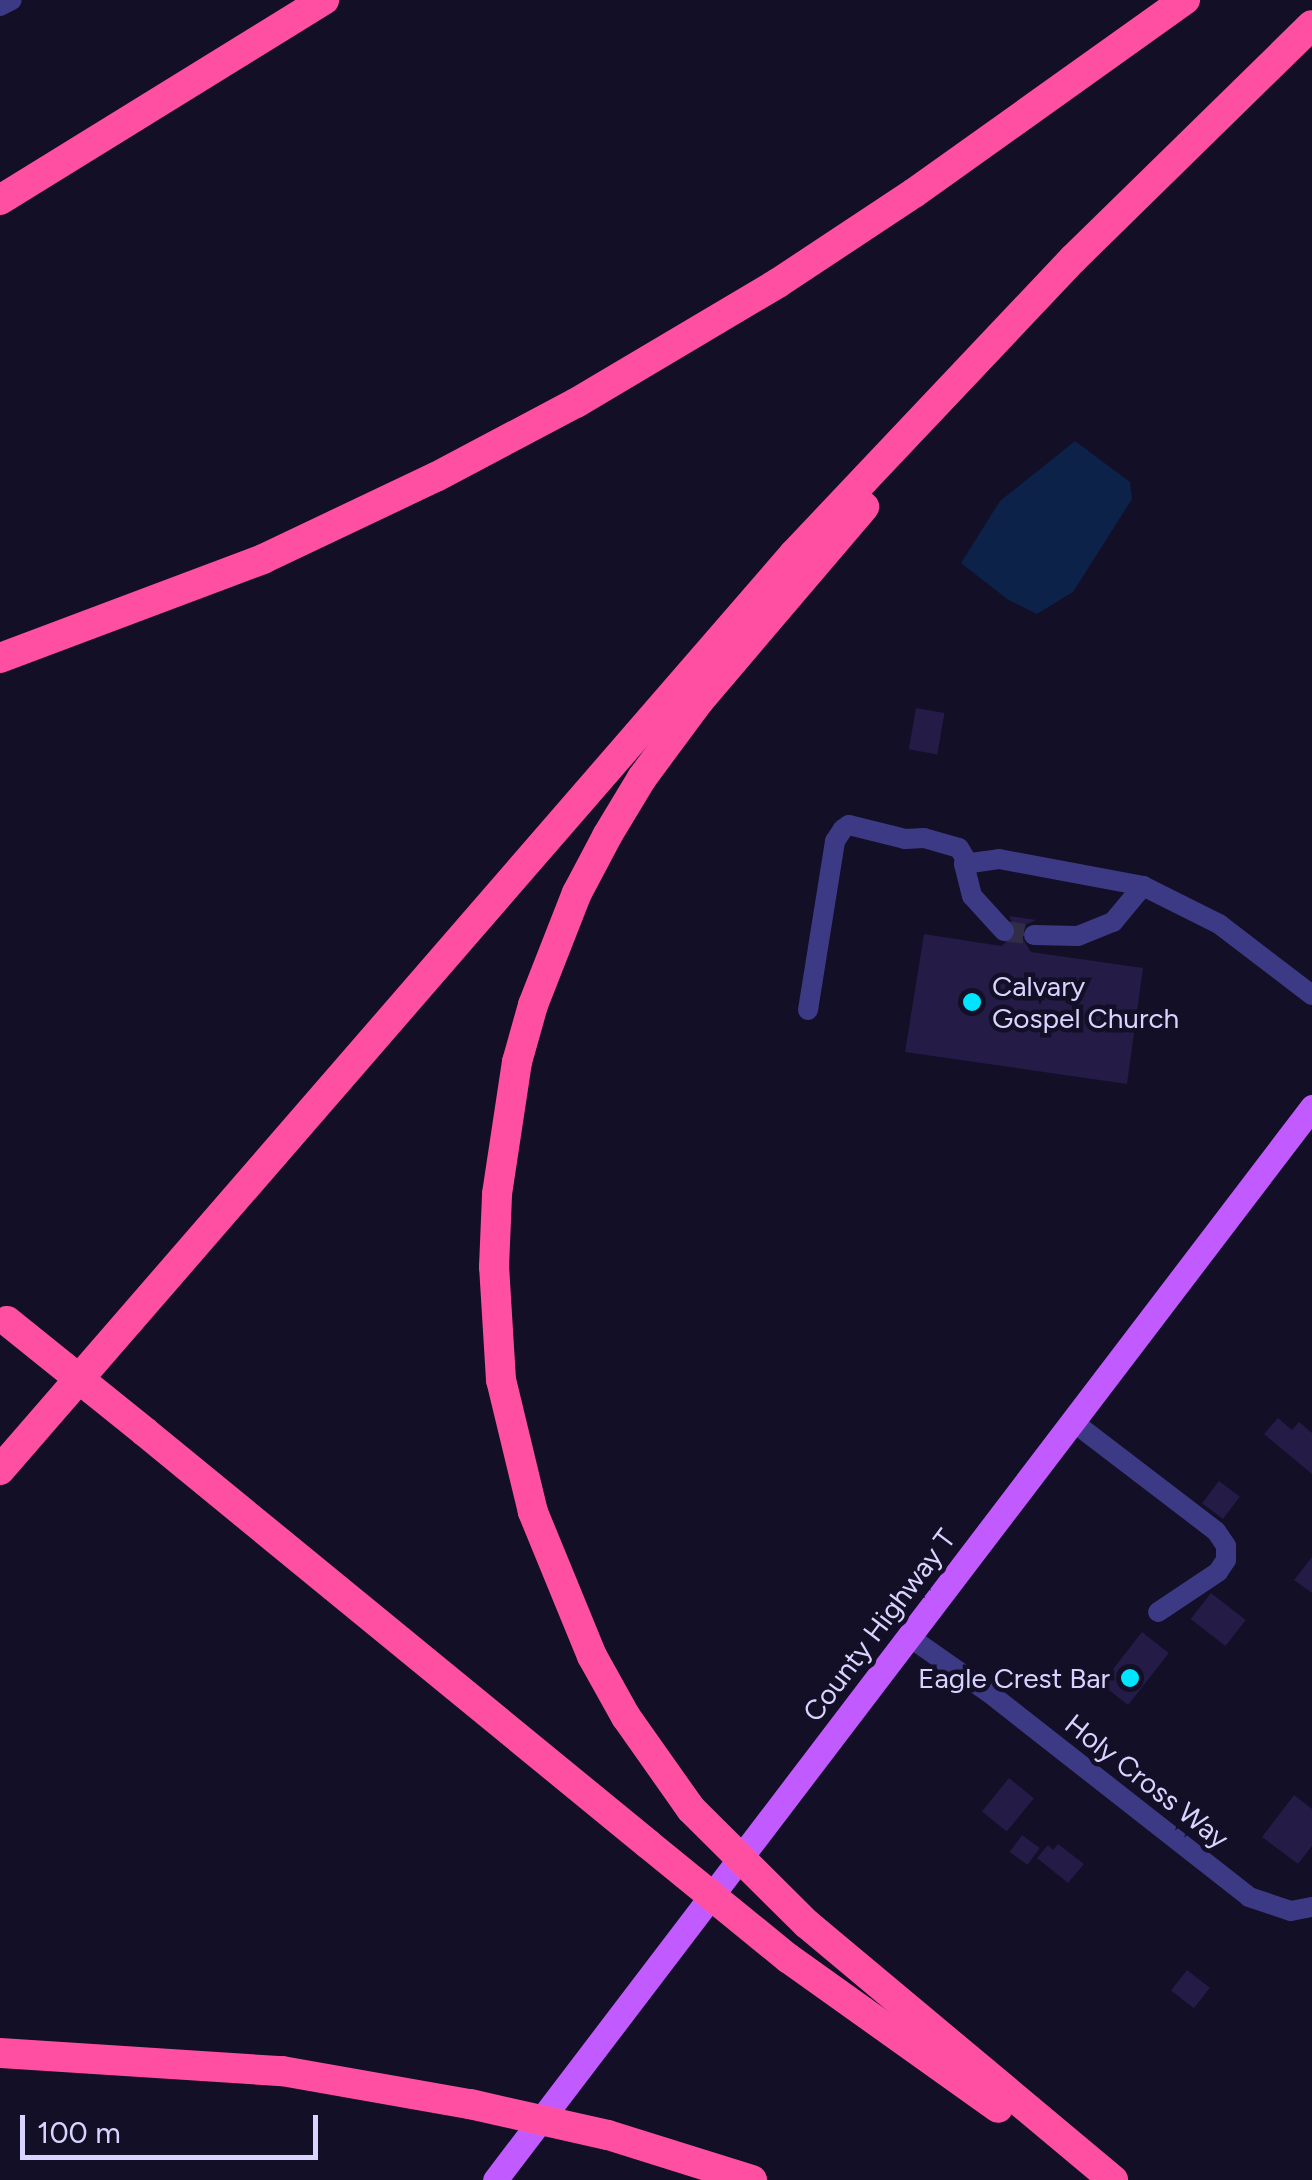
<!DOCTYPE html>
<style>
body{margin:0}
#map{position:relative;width:1312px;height:2180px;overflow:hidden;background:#130f26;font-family:Figtree,sans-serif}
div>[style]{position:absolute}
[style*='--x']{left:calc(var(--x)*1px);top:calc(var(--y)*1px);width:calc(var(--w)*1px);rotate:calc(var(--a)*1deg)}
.water>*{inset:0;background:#0c2248}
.building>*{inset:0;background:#241b47;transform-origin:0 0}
.minor-tunnel>*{height:20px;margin-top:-10px;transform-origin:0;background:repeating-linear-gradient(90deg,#312d47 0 20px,transparent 0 30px)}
.minor>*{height:20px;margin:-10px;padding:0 10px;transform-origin:10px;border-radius:10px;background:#3d3a85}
.major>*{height:25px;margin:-12.5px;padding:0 12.5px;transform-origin:12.5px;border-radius:12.5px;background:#c25bff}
.highway>*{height:30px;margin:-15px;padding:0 15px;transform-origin:15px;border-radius:15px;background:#ff4fa3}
.highway-bridge>*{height:30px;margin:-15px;padding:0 15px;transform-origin:15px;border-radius:15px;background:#ff4fa3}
.dots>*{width:28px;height:28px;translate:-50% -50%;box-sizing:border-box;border:5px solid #130f26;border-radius:50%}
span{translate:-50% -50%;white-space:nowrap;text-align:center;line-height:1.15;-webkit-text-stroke:9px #130f26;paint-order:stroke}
.poi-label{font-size:28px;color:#d9d4ff}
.left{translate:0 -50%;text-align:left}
.right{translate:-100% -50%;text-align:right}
.street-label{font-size:28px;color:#d9d4ff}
.scale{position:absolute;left:20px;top:2115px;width:298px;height:45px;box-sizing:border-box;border:5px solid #d9d4ff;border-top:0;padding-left:12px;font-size:30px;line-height:35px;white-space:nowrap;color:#d9d4ff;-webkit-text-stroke:8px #130f26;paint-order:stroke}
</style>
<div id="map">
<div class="water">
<i style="clip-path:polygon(1075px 441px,1130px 482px,1132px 499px,1073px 592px,1037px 614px,1007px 599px,961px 563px,1000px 501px)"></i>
</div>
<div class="building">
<i style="left:916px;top:708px;width:29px;height:42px;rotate:10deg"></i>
<i style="clip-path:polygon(1009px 916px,1036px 920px,1027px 924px,1020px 934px,1031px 952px,1143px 968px,1127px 1084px,905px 1052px,924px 934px,1001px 946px,1017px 934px)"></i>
<i style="clip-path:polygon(1278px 1418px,1292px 1430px,1299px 1422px,1312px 1433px,1312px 1474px,1264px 1434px)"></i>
<i style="left:1219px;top:1481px;width:26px;height:28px;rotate:37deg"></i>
<i style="clip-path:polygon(1312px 1557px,1312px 1593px,1294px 1580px)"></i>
<i style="left:1211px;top:1593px;width:44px;height:33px;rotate:38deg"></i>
<i style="left:1142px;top:1632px;width:34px;height:66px;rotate:38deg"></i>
<i style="left:1009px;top:1778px;width:32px;height:43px;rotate:39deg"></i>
<i style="clip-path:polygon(1294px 1795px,1312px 1809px,1312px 1846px,1298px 1864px,1262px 1837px)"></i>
<i style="left:1022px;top:1835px;width:22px;height:21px;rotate:36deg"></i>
<i style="clip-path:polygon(1058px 1844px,1084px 1864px,1068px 1883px,1037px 1858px,1048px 1845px,1053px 1850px)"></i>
<i style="left:1187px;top:1970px;width:29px;height:26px;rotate:38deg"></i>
</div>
<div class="minor-tunnel">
<i style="--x:1004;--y:931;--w:30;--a:8"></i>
</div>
<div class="minor">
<i style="--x:0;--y:6;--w:13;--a:-27"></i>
<i style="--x:1004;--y:931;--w:47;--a:-132.4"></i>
<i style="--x:972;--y:896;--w:33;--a:-104"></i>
<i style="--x:964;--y:864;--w:35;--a:-8"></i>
<i style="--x:999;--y:859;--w:147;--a:10.6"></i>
<i style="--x:1034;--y:935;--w:44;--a:1.3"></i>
<i style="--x:1078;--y:936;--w:38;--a:-22"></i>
<i style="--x:1113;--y:922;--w:47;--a:-50.2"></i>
<i style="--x:1143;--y:886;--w:85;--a:26.6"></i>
<i style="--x:1219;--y:924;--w:117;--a:37.4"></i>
<i style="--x:808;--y:1010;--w:171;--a:-80.9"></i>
<i style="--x:835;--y:841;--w:14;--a:-56"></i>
<i style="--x:843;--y:829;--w:7;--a:-34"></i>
<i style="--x:849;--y:825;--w:58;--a:14"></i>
<i style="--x:905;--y:839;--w:19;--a:-3"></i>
<i style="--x:924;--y:838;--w:36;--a:16"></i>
<i style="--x:959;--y:848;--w:17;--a:59"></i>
<i style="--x:1072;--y:1421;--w:181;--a:37.4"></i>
<i style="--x:1216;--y:1531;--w:18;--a:56"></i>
<i style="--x:1226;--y:1546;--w:14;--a:90"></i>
<i style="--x:1226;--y:1560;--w:14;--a:124"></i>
<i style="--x:1218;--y:1572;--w:72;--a:146.3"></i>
<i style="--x:908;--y:1636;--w:98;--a:35"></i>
<i style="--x:988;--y:1692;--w:332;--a:38.1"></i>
<i style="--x:1249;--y:1897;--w:44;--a:18.4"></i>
<i style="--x:1291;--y:1911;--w:21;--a:-11"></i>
</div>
<div class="major">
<i style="--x:495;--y:2180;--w:1349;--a:-52.71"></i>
</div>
<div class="highway">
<i style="--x:0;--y:200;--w:381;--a:-31.7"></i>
<i style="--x:0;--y:658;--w:281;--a:-20.6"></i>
<i style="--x:263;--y:559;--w:191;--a:-25.4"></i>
<i style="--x:436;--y:477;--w:158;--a:-27.9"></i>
<i style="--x:576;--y:403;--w:235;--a:-30.7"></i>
<i style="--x:778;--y:283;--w:163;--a:-33.5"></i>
<i style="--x:914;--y:193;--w:333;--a:-35.5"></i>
<i style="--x:145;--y:1432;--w:650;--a:39.32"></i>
<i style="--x:0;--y:1470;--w:1212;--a:-49.08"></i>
<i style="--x:794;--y:554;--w:406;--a:-46.6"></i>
<i style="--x:1073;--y:259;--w:334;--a:-44.4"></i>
<i style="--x:691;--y:1809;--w:113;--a:-125.2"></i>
<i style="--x:626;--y:1717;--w:70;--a:-119.1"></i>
<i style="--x:592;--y:1656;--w:156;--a:-112.3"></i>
<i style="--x:533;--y:1512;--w:136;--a:-103.6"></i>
<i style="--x:501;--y:1380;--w:113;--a:-93.5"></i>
<i style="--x:494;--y:1267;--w:73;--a:-87.6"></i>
<i style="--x:497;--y:1194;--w:134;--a:-81.4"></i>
<i style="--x:517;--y:1062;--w:59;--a:-74.3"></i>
<i style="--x:533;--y:1005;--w:120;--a:-68.6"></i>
<i style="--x:577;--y:893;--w:64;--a:-62.2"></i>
<i style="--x:607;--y:836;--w:68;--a:-58.9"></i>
<i style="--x:642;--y:778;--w:96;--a:-53.5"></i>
<i style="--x:699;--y:701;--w:255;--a:-49.6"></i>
<i style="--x:807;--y:1924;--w:399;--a:39.9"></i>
<i style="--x:788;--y:1958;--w:258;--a:35.5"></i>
<i style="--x:0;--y:2053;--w:283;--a:3.7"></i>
<i style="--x:282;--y:2071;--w:191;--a:10"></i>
<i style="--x:608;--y:2135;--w:151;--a:17.4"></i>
</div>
<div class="highway-bridge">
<i style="--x:7;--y:1321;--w:177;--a:38.8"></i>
<i style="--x:691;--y:1809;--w:163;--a:44.8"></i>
<i style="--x:648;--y:1844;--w:181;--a:39.2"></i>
<i style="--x:470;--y:2104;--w:141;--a:12.7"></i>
</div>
<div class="dots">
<i style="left:972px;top:1002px;background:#00e5ff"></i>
<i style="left:1130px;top:1678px;background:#00e5ff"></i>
</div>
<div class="poi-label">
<span class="left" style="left:992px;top:1002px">Calvary<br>Gospel Church</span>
<span class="right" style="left:1110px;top:1678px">Eagle Crest Bar</span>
</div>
<div class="street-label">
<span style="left:879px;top:1625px;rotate:-53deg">County Highway T</span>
<span style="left:1147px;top:1781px;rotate:38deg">Holy Cross Way</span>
</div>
<div class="scale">100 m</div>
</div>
